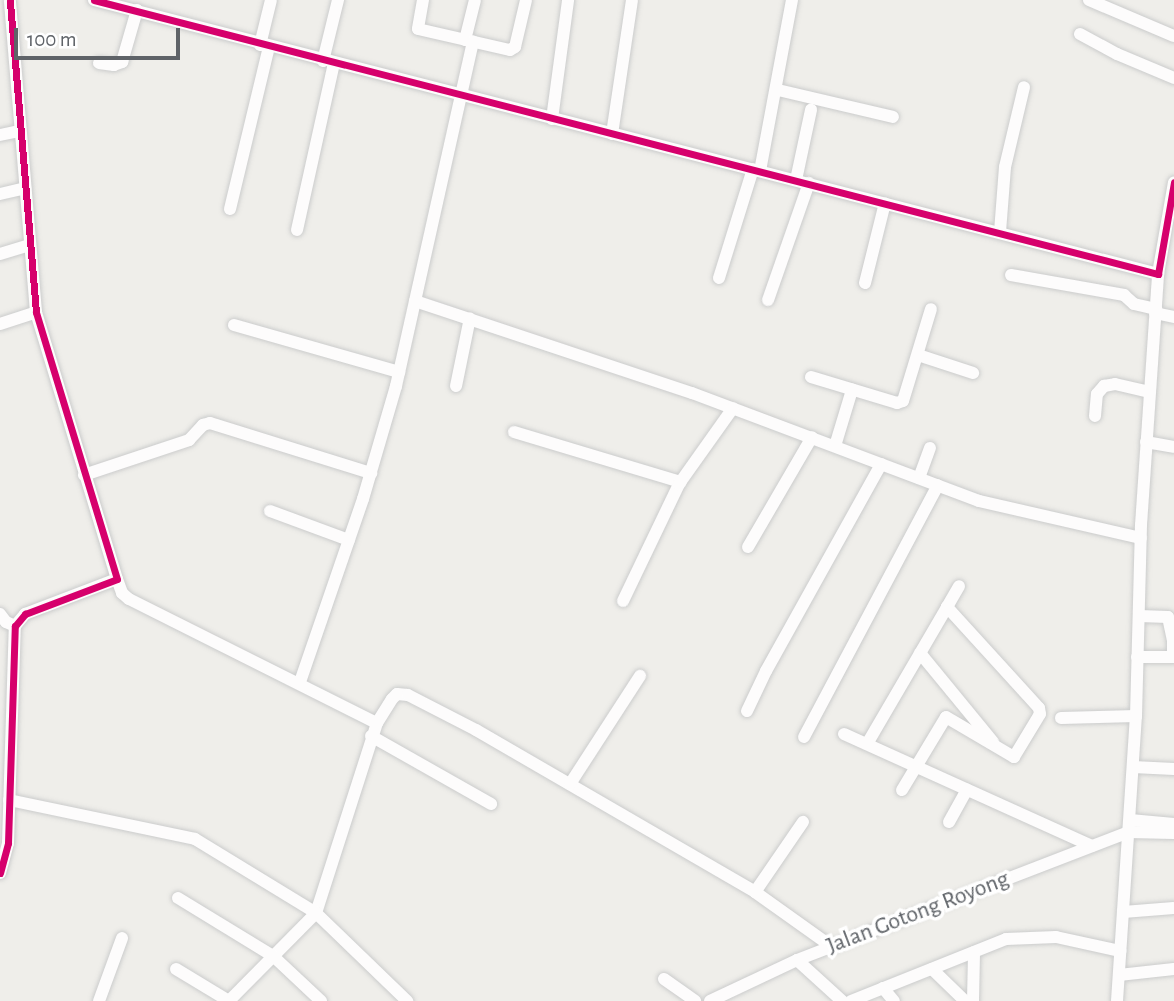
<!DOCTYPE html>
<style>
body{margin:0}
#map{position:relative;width:1174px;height:1001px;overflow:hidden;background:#efeeea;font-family:"Alegreya Sans",sans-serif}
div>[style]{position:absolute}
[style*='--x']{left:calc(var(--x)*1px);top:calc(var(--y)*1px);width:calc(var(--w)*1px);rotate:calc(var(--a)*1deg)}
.roads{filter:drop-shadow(0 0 2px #cbcccc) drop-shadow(0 0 2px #cbcccc)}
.minor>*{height:12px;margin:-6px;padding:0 6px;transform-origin:6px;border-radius:6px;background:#fdfcfc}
.cycleway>*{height:7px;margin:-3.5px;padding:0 3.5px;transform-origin:3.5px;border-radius:3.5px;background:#d6006c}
span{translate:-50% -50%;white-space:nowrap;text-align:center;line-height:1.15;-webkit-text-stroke:7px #fff;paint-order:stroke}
.street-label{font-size:24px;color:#5f6368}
.scale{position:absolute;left:14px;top:28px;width:166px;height:32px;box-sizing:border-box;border:4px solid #5f6368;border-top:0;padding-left:9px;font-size:21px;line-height:24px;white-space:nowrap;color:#5f6368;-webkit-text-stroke:5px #fff;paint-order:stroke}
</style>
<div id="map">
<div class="roads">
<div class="minor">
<i style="--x:94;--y:0;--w:1099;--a:14.44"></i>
<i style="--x:1158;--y:274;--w:93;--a:-80.1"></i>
<i style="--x:423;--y:0;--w:29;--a:100"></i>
<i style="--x:418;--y:29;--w:94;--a:12.9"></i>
<i style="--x:510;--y:50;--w:6;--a:-31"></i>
<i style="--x:515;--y:47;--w:48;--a:-76.8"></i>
<i style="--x:1089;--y:0;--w:92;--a:23"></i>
<i style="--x:1080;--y:34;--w:42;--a:28.4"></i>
<i style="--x:1117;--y:54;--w:62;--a:22.8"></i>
<i style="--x:465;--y:40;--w:41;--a:-76"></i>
<i style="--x:260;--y:45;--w:46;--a:-76.3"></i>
<i style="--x:323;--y:61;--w:63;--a:-76.2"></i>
<i style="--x:99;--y:63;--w:15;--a:8"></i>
<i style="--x:114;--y:65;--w:9;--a:-21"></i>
<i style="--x:122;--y:62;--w:54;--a:-73.9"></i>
<i style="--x:778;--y:90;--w:118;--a:13.2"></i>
<i style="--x:552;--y:119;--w:120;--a:-82.3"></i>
<i style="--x:612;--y:134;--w:135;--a:-81.5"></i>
<i style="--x:0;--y:135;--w:19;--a:-12"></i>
<i style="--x:760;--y:171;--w:174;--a:-79.4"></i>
<i style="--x:796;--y:180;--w:72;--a:-77.9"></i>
<i style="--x:0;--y:194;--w:26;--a:-13"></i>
<i style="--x:230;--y:209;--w:167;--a:-76.5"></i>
<i style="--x:297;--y:230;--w:171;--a:-77.5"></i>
<i style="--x:1000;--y:232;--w:65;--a:-85.6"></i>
<i style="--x:1005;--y:167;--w:82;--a:-76.6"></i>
<i style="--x:0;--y:254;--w:31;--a:-17"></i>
<i style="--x:1011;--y:275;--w:115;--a:10"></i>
<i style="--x:1124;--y:295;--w:13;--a:42"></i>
<i style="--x:1134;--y:304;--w:23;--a:13"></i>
<i style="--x:719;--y:278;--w:114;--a:-72.7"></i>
<i style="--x:865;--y:283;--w:82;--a:-76"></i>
<i style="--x:768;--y:300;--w:124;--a:-70.7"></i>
<i style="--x:415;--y:301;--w:292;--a:18.4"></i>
<i style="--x:692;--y:393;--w:307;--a:20.6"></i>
<i style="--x:979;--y:501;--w:166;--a:12.9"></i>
<i style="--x:1155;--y:313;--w:19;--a:12"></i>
<i style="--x:0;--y:324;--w:38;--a:-18"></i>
<i style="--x:234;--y:325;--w:172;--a:15.9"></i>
<i style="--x:918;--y:355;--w:58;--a:18.1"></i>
<i style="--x:811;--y:377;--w:90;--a:16.8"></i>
<i style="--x:897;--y:403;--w:6;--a:-18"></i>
<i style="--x:903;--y:401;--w:96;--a:-73.1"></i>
<i style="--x:456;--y:386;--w:69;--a:-78.4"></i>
<i style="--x:1095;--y:416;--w:22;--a:-85"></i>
<i style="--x:1097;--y:394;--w:11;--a:-49"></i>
<i style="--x:1104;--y:386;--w:11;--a:-10"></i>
<i style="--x:1115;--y:384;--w:35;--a:13"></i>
<i style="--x:514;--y:432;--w:174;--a:16.7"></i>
<i style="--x:1146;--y:442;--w:28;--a:10"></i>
<i style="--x:835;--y:446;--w:59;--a:-73.1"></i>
<i style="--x:84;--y:475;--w:111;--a:-18.4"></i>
<i style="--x:189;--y:440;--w:21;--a:-47"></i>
<i style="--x:203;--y:425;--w:7;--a:-16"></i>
<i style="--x:210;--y:423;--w:169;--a:17.3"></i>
<i style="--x:919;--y:478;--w:32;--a:-70"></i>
<i style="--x:270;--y:511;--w:84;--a:20.2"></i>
<i style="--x:748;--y:547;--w:127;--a:-59.8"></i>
<i style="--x:117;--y:579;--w:15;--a:70"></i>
<i style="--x:122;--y:593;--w:9;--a:41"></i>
<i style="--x:129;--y:599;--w:277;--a:26.6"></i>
<i style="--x:377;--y:723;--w:200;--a:107.8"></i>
<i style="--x:316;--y:913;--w:124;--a:134.7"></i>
<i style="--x:623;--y:601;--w:130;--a:-64.4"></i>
<i style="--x:679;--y:484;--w:93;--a:-54.6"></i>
<i style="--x:0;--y:614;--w:10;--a:53"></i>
<i style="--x:6;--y:622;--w:10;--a:24"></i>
<i style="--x:1139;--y:616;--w:29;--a:2"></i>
<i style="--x:1168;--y:617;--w:25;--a:78"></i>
<i style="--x:1173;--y:641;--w:16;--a:90"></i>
<i style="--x:920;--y:653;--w:115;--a:50.6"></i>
<i style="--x:1137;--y:657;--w:37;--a:0"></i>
<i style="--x:300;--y:682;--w:194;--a:-71"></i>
<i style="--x:363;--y:499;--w:118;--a:-73.7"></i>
<i style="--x:396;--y:386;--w:353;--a:-77.4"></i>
<i style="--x:747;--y:711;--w:44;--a:-64.6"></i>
<i style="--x:766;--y:671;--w:237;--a:-60.9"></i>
<i style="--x:1061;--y:718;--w:75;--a:-1.5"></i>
<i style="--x:377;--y:723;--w:28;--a:-58"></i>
<i style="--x:392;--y:699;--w:7;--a:-45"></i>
<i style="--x:397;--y:694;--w:11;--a:5"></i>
<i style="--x:408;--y:695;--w:76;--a:27.2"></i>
<i style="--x:476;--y:730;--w:323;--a:30.1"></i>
<i style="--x:755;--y:892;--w:95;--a:35.5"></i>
<i style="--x:844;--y:734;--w:272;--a:24.3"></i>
<i style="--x:371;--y:736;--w:138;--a:29.5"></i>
<i style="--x:804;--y:737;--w:285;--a:-62"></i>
<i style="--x:867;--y:744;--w:159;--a:-59.7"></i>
<i style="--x:1133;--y:767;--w:41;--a:2.8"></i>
<i style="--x:570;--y:784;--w:129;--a:-57.1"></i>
<i style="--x:902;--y:790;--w:85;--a:-58.9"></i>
<i style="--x:946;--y:717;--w:79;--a:30.5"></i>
<i style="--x:1014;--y:757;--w:50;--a:-58.8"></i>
<i style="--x:1040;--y:714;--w:6;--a:-99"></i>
<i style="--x:1039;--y:708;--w:137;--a:-132.3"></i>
<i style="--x:947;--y:607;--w:24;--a:-60"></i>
<i style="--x:9;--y:800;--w:190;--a:11.8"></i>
<i style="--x:195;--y:839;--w:142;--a:31.4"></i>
<i style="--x:316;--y:913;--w:127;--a:44"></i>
<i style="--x:1130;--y:820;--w:44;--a:5.2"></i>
<i style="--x:949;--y:822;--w:37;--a:-61"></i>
<i style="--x:0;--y:873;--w:31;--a:-75"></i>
<i style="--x:8;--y:843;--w:217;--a:-88.2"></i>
<i style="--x:15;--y:626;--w:16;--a:-50"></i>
<i style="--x:25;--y:614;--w:98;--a:-20.8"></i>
<i style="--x:117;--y:579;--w:279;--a:-106.9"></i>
<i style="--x:36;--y:312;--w:313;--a:-94.8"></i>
<i style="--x:755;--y:892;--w:85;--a:-55.6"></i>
<i style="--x:178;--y:898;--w:111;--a:31.4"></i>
<i style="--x:273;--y:956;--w:66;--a:43.2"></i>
<i style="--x:1123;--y:912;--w:51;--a:-4.5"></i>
<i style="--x:797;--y:960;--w:61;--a:42.3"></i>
<i style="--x:176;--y:969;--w:62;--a:31.1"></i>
<i style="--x:932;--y:969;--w:46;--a:44.1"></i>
<i style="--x:1119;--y:975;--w:55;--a:-6.2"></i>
<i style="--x:664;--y:979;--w:38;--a:35"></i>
<i style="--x:883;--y:988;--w:17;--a:50"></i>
<i style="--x:99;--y:1001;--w:67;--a:-69.9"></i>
<i style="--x:710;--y:1001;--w:96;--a:-25.2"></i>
<i style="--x:797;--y:960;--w:356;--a:-21.1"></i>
<i style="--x:1129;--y:832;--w:45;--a:1.3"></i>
<i style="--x:851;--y:1001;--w:167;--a:-21.8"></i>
<i style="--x:1006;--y:939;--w:50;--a:-2.3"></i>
<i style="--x:1056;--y:937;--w:66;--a:12.3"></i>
<i style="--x:973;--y:1001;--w:49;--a:-88.8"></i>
<i style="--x:1117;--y:1001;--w:286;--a:-86.2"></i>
<i style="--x:1136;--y:716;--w:191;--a:-88.5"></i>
<i style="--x:1141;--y:525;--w:252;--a:-86.1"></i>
</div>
</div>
<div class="cycleway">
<i style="--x:94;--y:0;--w:1099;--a:14.44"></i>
<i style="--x:1158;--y:274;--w:93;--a:-80.1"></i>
<i style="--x:0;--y:873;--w:31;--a:-75"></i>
<i style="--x:8;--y:843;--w:217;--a:-88.2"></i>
<i style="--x:15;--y:626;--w:16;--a:-50"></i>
<i style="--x:25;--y:614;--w:98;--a:-20.8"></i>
<i style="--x:117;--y:579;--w:279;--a:-106.9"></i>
<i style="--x:36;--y:312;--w:313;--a:-94.8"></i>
</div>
<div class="street-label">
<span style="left:918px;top:913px;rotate:-21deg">Jalan Gotong Royong</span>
</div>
<div class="scale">100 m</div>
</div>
